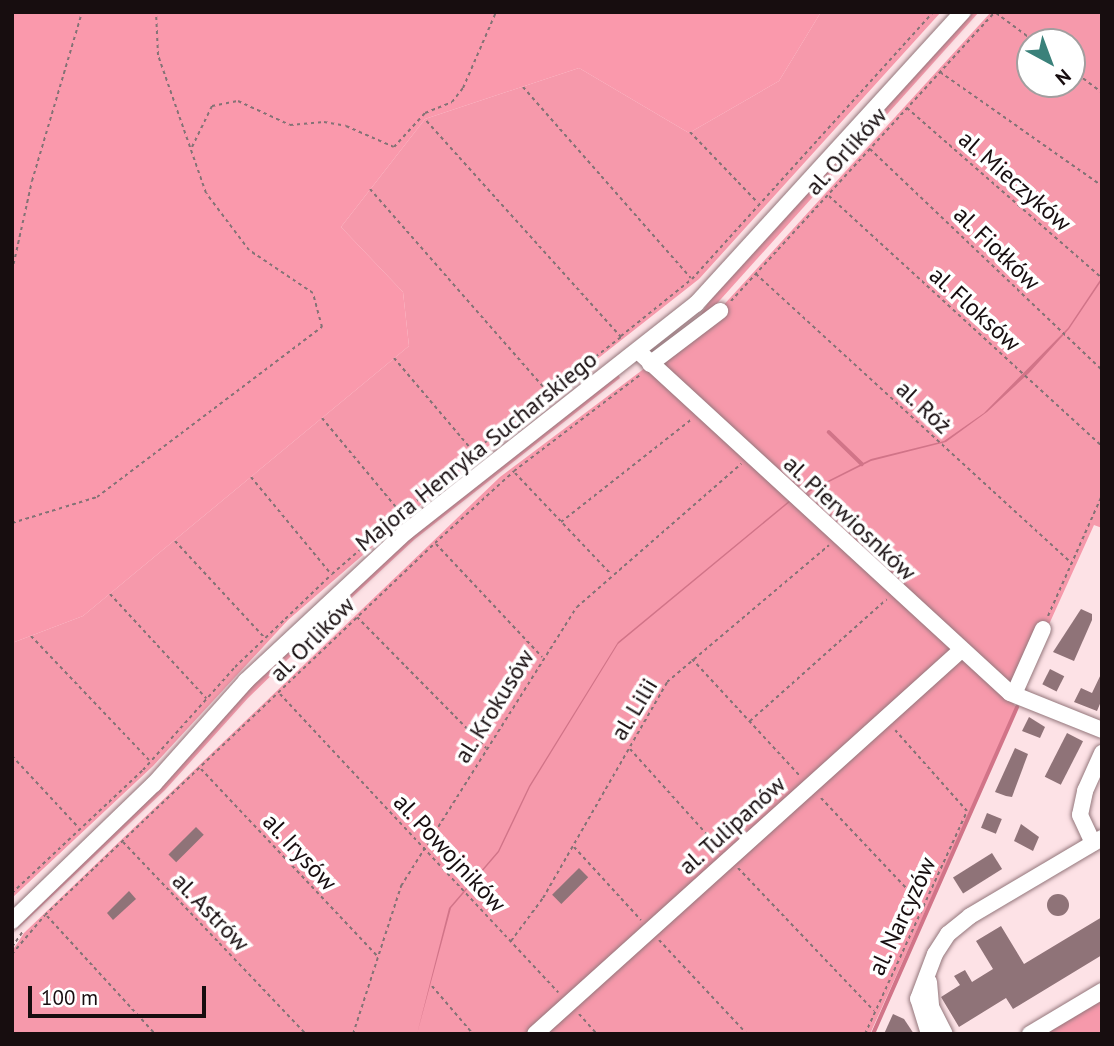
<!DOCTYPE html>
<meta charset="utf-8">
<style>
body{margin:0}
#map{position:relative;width:1114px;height:1046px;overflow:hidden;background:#fde2e6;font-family:"PT Sans",sans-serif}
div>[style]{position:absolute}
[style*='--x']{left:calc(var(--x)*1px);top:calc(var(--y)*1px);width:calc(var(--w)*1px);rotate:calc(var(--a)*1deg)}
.green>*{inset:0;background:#f699ab}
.forest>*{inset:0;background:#fa99ac}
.water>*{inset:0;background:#d17488}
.stream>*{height:3.5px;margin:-1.75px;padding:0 1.75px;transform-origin:1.75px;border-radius:1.75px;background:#d17488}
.building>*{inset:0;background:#8f7378;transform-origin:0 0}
.round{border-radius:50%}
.path>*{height:2px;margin-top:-1px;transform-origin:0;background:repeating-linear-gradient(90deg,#847275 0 3.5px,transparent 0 7px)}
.roads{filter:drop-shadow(0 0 2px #93767b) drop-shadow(0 0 2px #93767b)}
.minor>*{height:16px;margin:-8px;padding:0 8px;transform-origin:8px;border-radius:8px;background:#fff}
span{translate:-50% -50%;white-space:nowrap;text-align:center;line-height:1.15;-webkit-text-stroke:7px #fff;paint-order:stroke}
.street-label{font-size:24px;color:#170d0f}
.frame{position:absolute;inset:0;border:14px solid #170d0f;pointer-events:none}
.north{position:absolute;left:1016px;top:28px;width:70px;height:70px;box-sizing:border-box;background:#fff;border:2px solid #a29e9f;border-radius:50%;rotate:139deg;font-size:19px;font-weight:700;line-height:28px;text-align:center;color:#170d0f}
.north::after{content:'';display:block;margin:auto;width:24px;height:32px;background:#3a817a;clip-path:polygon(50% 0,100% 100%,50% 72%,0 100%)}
.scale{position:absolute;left:28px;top:986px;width:178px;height:32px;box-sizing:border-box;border:4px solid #170d0f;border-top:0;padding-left:9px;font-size:21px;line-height:24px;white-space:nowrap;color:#170d0f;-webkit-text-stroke:5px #fff;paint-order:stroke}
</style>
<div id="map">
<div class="green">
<i style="clip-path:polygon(821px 12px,941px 12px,699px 279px,507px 430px,288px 620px,153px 766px,12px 898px,12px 643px,83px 616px,409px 346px,403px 292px,341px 227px,425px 119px,579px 68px,689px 133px,779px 81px)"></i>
<i style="clip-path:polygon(972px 12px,979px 12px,712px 309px,700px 316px,712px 297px)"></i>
<i style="clip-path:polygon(evenodd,991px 12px,1102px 12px,1102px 528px,1094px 525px,1046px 631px,1011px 689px,658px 364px,719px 310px,991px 12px,1030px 42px,1072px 42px,1072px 84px,1030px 84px,1030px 42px)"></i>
<i style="clip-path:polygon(645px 368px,1017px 707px,870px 1034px,12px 1034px,12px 951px,24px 933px,500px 477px)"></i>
<i style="clip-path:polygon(618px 374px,620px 378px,415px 539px,333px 615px,248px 698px,165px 790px,12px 934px,241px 696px,409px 538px)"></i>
<i style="clip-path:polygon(1102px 998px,1102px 1034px,1042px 1034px)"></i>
</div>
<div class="forest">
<i style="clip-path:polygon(12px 12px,821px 12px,779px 81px,689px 133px,579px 68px,425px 119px,341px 227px,403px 292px,409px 346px,83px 616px,12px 643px)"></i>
</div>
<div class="water">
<i style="clip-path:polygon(1102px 277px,1102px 280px,1069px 329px,1029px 373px,987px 412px,946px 442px,871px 461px,791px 501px,618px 644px,530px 787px,499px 852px,451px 908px,417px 1034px,449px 908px,498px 851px,529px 786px,618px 642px,790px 500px,871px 459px,944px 441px,984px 413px,1068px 328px)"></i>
</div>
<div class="stream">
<i style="--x:829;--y:432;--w:46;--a:44.1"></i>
<i style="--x:873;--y:1034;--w:357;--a:-66.2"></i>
</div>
<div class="building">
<i style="clip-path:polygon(1081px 609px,1092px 614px,1092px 620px,1074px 661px,1053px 652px)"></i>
<i style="left:1050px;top:669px;width:16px;height:17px;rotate:27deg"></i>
<i style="clip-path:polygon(1102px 672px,1102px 699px,1097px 711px,1074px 702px,1081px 688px,1092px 693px)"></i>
<i style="clip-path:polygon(1029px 717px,1045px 727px,1040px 738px,1022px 731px)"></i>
<i style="left:1067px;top:733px;width:18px;height:49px;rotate:27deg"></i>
<i style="clip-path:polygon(1015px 748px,1028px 754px,1012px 797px,1006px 796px,995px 792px)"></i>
<i style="left:987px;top:813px;width:16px;height:16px;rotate:22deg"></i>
<i style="clip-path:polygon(1021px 824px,1039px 837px,1033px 851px,1014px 841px)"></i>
<i style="left:196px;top:827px;width:11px;height:39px;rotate:45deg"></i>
<i style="left:992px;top:853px;width:19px;height:46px;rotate:58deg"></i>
<i style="left:579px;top:868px;width:13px;height:38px;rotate:45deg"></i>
<i style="clip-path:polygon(129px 891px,136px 899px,113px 920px,107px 913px)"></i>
<i class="round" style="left:1047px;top:894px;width:22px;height:22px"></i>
<i style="clip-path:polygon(1102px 917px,1102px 955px,1013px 1009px,1006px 998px,959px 1027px,941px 997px,960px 985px,954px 976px,965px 970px,972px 982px,993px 969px,976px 941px,1001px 926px,1024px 964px)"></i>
<i style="clip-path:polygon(893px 1014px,904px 1019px,914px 1034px,884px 1034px)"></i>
</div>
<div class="path">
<i style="--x:996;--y:13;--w:49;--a:36.6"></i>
<i style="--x:1072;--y:70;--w:38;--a:37"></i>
<i style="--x:940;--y:72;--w:198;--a:35.1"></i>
<i style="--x:523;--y:87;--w:254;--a:48.7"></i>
<i style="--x:907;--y:108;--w:259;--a:41.1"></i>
<i style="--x:690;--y:132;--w:98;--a:46.2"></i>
<i style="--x:192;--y:147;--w:46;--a:-64"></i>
<i style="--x:212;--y:106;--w:26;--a:-11"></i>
<i style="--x:238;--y:101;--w:57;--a:24.8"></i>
<i style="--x:290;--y:125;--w:34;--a:-5"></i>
<i style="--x:324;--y:122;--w:22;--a:10"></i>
<i style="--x:346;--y:126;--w:52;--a:23.6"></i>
<i style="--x:394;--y:147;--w:46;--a:-47.6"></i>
<i style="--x:425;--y:113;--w:29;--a:-22"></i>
<i style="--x:452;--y:102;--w:18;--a:-52"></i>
<i style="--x:463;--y:88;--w:83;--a:-66.5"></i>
<i style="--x:870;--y:149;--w:320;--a:43.6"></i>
<i style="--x:370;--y:189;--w:270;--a:48.8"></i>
<i style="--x:829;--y:196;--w:370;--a:42.5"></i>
<i style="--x:12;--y:271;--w:92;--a:-77.5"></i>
<i style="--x:32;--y:181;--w:176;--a:-73.5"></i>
<i style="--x:756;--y:274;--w:429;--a:42.5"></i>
<i style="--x:731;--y:301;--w:391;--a:-47.6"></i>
<i style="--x:621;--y:336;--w:91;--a:-38.8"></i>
<i style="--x:692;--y:279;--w:360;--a:-47.9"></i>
<i style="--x:394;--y:358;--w:122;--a:49.7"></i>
<i style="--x:322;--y:418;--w:122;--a:50.3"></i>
<i style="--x:515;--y:473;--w:138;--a:46.5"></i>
<i style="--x:251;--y:477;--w:126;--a:50.5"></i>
<i style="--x:561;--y:522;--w:167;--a:-38.2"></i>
<i style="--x:12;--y:523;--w:89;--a:-17"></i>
<i style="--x:97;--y:497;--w:282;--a:-37.1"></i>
<i style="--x:322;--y:327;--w:35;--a:-105"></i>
<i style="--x:313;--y:293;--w:77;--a:-146.1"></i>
<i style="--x:249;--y:250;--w:71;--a:-127"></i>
<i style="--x:206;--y:193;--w:146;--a:-109.2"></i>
<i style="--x:158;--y:55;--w:43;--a:-92.7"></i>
<i style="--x:175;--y:541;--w:131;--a:47.2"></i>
<i style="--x:436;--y:544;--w:155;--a:46.8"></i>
<i style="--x:110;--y:594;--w:142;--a:47.3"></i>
<i style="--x:1048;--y:616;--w:133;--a:-65.9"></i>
<i style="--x:357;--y:617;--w:184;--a:45.4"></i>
<i style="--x:31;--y:636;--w:171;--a:46.4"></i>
<i style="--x:692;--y:659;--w:159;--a:47.3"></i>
<i style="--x:280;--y:694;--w:408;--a:47"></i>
<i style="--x:750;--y:721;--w:183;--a:-41.7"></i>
<i style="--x:630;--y:749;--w:135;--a:48"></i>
<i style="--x:12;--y:756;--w:98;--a:47.1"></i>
<i style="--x:201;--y:769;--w:257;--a:46.7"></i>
<i style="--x:821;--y:798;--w:149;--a:46.6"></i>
<i style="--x:123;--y:842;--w:265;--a:46.4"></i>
<i style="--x:574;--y:847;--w:99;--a:47.5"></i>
<i style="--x:738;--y:868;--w:197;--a:46.4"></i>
<i style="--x:12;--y:893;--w:180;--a:-43.2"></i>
<i style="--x:143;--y:770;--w:138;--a:-48.2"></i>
<i style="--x:235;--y:667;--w:134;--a:-43.8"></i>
<i style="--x:332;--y:574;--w:188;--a:-40.9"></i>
<i style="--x:474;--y:451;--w:186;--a:-37.8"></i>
<i style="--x:621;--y:337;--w:293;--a:-132"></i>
<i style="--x:47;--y:916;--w:160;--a:47.5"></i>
<i style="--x:659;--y:940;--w:129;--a:46.9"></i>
<i style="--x:511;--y:941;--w:54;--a:-53.3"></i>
<i style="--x:543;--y:898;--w:249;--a:-60.1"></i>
<i style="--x:667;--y:682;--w:212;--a:-40.2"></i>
<i style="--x:12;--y:947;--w:19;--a:-55"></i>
<i style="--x:12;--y:954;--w:51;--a:-49.8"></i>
<i style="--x:45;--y:915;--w:539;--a:-43.65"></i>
<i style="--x:435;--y:543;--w:107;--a:-42.3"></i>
<i style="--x:514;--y:471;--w:158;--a:-37.3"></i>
<i style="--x:432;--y:986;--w:63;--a:49.5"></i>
<i style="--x:579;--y:1014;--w:27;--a:48"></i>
<i style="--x:353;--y:1034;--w:156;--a:-72"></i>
<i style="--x:401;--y:886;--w:330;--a:-57.8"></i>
<i style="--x:577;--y:607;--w:218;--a:-41.1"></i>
<i style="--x:865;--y:1034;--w:245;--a:-65.4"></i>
<i style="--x:967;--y:811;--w:108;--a:-131.6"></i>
</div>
<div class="roads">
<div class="minor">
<i style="--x:638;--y:351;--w:505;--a:42.59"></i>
<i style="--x:1010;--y:693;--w:99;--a:21.9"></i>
<i style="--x:650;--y:364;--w:88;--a:-37.1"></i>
<i style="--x:1014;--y:694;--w:71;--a:-66"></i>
<i style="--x:1093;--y:843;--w:31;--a:-115"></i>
<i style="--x:1080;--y:815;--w:25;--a:-78"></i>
<i style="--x:1085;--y:791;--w:42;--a:-65.9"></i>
<i style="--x:12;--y:921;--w:197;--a:-44"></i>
<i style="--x:154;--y:784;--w:138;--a:-48.2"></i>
<i style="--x:246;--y:681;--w:219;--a:-43"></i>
<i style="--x:406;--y:532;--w:369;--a:-38.2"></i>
<i style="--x:696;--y:304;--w:396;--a:-47.6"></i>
<i style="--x:929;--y:982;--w:25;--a:85"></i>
<i style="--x:931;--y:1007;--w:30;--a:63"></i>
<i style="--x:535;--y:1034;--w:572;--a:-42.02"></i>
<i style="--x:929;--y:1034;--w:37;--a:-107"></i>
<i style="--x:918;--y:999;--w:48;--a:-69.3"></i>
<i style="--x:935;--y:954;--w:24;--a:-57"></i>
<i style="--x:948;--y:934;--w:28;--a:-39"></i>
<i style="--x:970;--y:916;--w:153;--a:-30.6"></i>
<i style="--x:1030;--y:1034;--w:84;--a:-30.8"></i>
</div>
</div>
<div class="street-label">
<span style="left:846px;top:151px;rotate:-48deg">al. Orlików</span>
<span style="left:1015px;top:181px;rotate:41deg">al. Mieczyków</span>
<span style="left:997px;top:248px;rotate:44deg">al. Fiołków</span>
<span style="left:975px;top:309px;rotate:42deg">al. Floksów</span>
<span style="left:924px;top:407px;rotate:43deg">al. Róż</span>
<span style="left:476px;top:451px;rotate:-39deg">Majora Henryka Sucharskiego</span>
<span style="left:850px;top:518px;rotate:43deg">al. Pierwiosnków</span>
<span style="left:312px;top:639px;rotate:-45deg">al. Orlików</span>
<span style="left:494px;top:706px;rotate:-58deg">al. Krokusów</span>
<span style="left:634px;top:709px;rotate:-59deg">al. Lilii</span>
<span style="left:732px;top:825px;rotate:-42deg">al. Tulipanów</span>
<span style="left:300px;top:852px;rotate:47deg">al. Irysów</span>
<span style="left:450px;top:853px;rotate:47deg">al. Powojników</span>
<span style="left:211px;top:912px;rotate:46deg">al. Astrów</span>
<span style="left:902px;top:916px;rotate:-65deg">al. Narcyzów</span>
</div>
<div class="frame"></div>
<div class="north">N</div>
<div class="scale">100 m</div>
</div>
